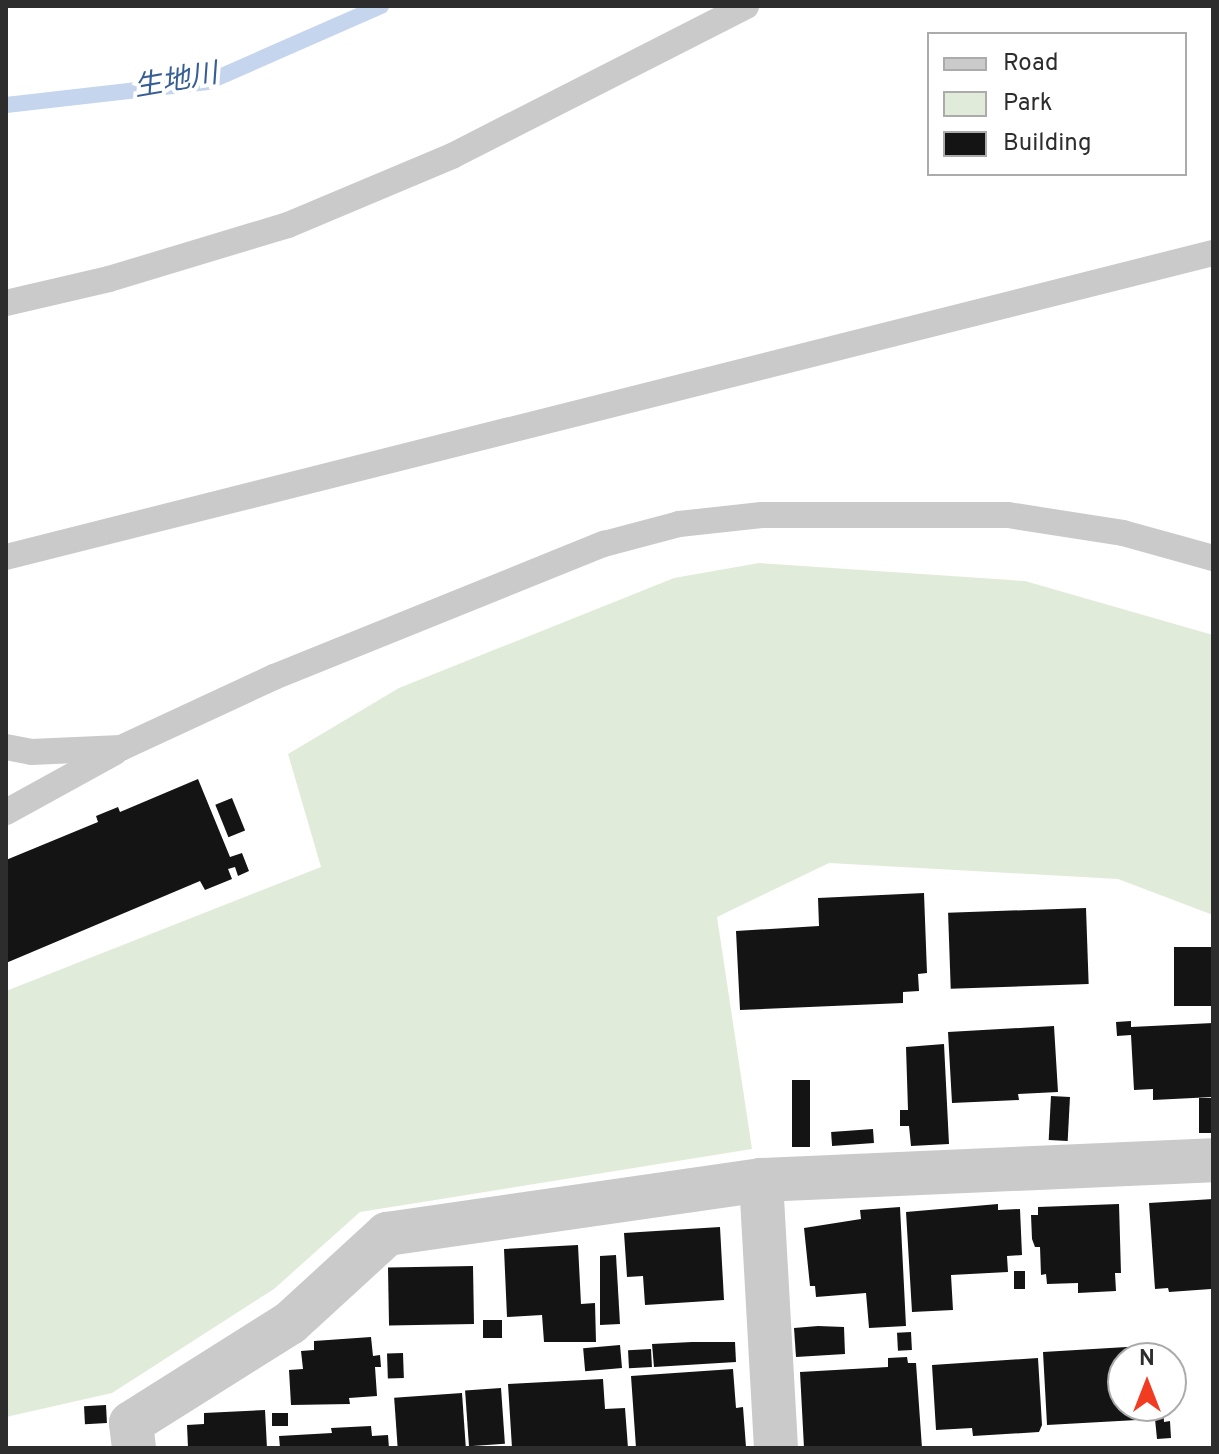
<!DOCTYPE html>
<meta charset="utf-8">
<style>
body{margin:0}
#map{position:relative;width:1219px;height:1454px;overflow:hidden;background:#fff;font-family:Overpass,"Noto Sans JP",sans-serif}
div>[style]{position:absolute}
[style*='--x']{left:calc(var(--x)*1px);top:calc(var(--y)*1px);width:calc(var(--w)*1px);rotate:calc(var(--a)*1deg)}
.green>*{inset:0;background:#e0ecd9}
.stream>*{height:16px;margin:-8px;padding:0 8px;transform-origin:8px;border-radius:8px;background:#c4d5ed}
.building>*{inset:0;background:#141414;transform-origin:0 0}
.service>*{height:26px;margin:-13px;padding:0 13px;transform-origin:13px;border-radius:13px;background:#cacaca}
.minor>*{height:44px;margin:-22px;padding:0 22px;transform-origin:22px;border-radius:22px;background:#cacaca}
span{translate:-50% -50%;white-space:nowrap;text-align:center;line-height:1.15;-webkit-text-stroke:8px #fff;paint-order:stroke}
.water-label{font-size:28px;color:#365d94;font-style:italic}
.frame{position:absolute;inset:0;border:8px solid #2d2d2d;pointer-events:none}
.legend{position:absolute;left:927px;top:32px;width:260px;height:144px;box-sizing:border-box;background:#fff;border:2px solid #ababab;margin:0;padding:10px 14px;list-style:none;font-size:24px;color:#2d2d2d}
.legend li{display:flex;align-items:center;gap:16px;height:40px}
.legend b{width:40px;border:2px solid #ababab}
.north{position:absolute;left:1107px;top:1342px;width:80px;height:80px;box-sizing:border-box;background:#fff;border:2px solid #ababab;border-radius:50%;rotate:0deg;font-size:22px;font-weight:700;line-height:32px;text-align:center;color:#2d2d2d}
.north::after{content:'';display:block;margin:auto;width:28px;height:36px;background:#f13c22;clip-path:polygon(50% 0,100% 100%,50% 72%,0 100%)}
</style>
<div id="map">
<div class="green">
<i style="clip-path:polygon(759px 563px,1025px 581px,1213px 635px,1213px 915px,1118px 879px,829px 863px,717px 917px,752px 1149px,360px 1212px,274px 1289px,112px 1393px,6px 1417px,6px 991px,321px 867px,288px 754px,399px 688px,674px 578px)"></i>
</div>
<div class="stream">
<i style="--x:6;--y:105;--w:203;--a:-6.5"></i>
<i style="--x:208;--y:82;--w:189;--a:-23.7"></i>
</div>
<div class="building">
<i style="clip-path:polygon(198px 779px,230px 857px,242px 853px,249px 871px,238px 876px,235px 867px,228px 869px,232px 879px,205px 890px,200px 881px,6px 963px,6px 860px,98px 822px,96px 816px,118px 807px,120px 812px)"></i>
<i style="left:232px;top:798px;width:35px;height:18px;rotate:68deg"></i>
<i style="clip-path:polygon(924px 893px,927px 973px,918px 974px,919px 991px,903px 992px,903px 1003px,740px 1010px,736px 931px,819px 926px,818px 898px)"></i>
<i style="left:1086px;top:908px;width:76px;height:138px;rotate:88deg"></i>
<i style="left:1213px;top:947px;width:59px;height:39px;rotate:90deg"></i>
<i style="clip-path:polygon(1131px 1021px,1131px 1027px,1213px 1023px,1213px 1097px,1153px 1100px,1153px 1089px,1134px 1090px,1131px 1035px,1117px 1036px,1116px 1022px)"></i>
<i style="clip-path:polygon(1054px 1026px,1058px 1092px,1018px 1094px,1019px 1100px,952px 1103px,948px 1032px)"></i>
<i style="clip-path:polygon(944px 1044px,949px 1144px,911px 1146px,909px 1126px,900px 1126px,900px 1110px,908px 1110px,906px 1047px)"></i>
<i style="left:792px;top:1080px;width:18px;height:67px"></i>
<i style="left:1051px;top:1096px;width:19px;height:44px;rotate:3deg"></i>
<i style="left:1213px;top:1098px;width:35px;height:14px;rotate:90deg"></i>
<i style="left:873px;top:1129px;width:14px;height:42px;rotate:86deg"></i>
<i style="clip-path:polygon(1213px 1199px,1211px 1289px,1169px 1292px,1168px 1288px,1155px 1289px,1149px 1203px)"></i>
<i style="clip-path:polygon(998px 1204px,998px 1210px,1020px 1209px,1022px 1255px,1007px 1256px,1008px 1272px,951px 1275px,953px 1310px,912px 1312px,906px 1212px)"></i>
<i style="clip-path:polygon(1119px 1204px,1121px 1273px,1115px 1273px,1116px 1291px,1078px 1293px,1078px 1283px,1047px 1284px,1046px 1274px,1041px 1275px,1040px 1247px,1035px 1247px,1032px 1239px,1031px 1215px,1038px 1215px,1038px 1207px)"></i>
<i style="clip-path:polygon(900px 1207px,906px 1326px,869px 1328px,866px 1293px,816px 1297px,815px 1286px,810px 1286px,804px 1228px,861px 1219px,860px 1210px)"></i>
<i style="clip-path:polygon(720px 1227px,724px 1300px,645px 1305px,643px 1276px,627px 1277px,624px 1233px)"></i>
<i style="clip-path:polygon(578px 1245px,581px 1304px,595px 1303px,596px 1342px,544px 1342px,542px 1315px,507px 1317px,504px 1249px)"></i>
<i style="clip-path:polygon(616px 1255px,620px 1324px,600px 1325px,600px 1256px)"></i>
<i style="left:473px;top:1266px;width:58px;height:85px;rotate:89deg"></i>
<i style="left:1014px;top:1271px;width:11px;height:18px"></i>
<i style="left:483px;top:1320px;width:19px;height:18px"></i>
<i style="clip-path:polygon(818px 1326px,844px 1327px,845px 1354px,796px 1357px,794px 1328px)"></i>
<i style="left:911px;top:1332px;width:18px;height:14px;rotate:87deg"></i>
<i style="clip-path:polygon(371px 1337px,373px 1356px,380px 1355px,381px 1367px,375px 1367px,377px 1396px,349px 1398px,350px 1404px,291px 1405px,289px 1370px,303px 1369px,301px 1351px,314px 1350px,314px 1341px)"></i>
<i style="clip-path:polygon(692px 1342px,735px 1342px,736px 1362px,654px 1367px,652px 1344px)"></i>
<i style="left:620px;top:1345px;width:23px;height:37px;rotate:85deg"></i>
<i style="clip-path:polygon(1160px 1345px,1165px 1358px,1123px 1358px,1123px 1406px,1163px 1406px,1164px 1422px,1170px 1421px,1171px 1438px,1157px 1439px,1155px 1419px,1047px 1425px,1043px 1352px)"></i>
<i style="left:651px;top:1349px;width:18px;height:23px;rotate:87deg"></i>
<i style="left:403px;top:1353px;width:25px;height:16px;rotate:88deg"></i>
<i style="clip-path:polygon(907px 1357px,908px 1363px,916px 1363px,922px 1448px,804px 1448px,800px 1372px,888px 1367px,888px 1358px)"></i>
<i style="clip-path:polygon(1038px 1358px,1042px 1425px,1039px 1432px,973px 1436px,972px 1428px,936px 1430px,932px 1365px)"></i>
<i style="clip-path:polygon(733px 1369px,736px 1408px,743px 1407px,746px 1447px,636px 1448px,631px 1376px)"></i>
<i style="clip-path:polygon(603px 1379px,605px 1409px,625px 1408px,628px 1448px,512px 1448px,508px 1384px)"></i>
<i style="left:501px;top:1388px;width:56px;height:36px;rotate:86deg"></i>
<i style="left:462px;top:1393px;width:55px;height:68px;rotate:86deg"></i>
<i style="left:106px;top:1405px;width:18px;height:22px;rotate:87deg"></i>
<i style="clip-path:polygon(265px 1410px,267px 1448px,188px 1448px,187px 1425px,204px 1424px,204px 1413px)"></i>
<i style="left:272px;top:1413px;width:16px;height:13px"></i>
<i style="clip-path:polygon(371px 1426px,372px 1436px,388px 1435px,389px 1448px,280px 1448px,279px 1436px,332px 1433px,331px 1428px)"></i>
</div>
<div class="service">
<i style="--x:6;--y:303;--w:106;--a:-13.1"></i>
<i style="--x:109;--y:279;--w:187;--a:-16.8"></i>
<i style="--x:288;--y:225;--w:178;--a:-22.8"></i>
<i style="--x:452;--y:156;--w:330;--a:-27"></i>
<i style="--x:6;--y:557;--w:1245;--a:-14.14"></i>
<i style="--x:6;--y:747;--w:25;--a:11"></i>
<i style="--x:31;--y:752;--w:90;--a:-2.5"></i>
<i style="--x:121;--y:748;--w:169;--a:-24.9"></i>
<i style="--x:274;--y:677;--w:356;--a:-22"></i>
<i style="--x:604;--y:544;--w:78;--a:-14.9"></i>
<i style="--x:679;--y:524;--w:83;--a:-6.2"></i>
<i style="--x:762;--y:515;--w:246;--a:0"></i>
<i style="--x:1008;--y:515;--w:116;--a:8.9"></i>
<i style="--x:1123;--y:533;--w:93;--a:15.5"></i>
<i style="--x:6;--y:812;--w:124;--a:-28.8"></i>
</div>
<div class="minor">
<i style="--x:761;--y:1180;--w:268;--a:86.8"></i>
<i style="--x:134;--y:1448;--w:25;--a:-97"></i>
<i style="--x:131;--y:1423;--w:188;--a:-32.2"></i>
<i style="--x:290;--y:1323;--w:132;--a:-42.5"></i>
<i style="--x:387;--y:1234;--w:378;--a:-8.2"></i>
<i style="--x:761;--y:1180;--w:452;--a:-2.5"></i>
</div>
<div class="water-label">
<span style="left:176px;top:82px;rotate:-10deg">生地川</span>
</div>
<div class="frame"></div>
<ul class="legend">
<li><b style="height:10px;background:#cacaca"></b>Road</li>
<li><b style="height:22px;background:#e0ecd9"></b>Park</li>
<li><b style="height:22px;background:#141414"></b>Building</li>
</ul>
<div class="north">N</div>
</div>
